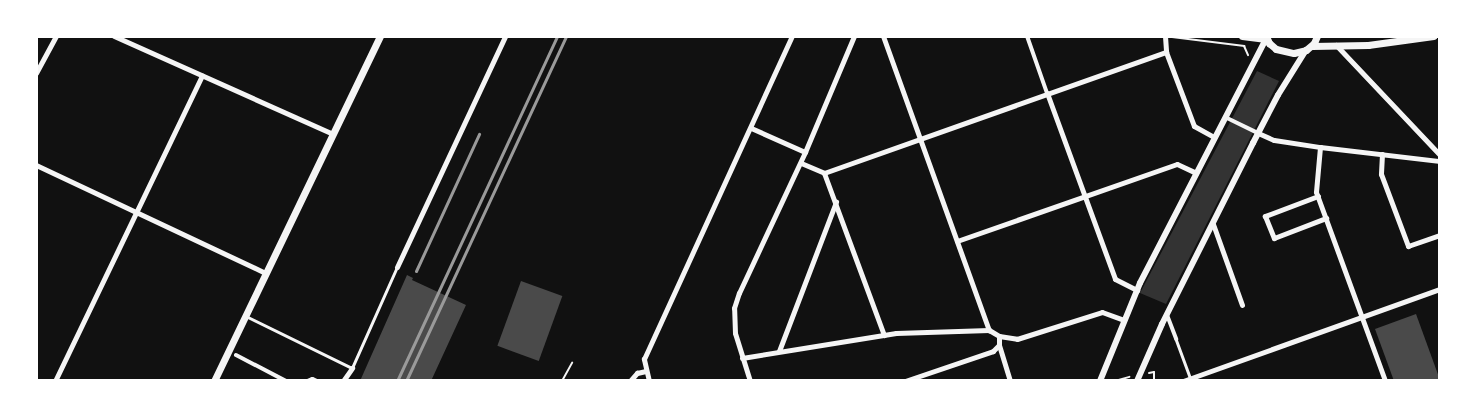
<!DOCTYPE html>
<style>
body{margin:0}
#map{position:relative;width:1476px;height:417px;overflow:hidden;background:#111;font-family:"PT Sans",sans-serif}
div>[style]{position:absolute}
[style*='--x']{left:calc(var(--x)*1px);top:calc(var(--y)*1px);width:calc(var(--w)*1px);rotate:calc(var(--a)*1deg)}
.water>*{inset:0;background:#333}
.building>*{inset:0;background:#4a4a4a;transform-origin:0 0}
.path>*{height:2px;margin:-1px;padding:0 1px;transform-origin:1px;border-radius:1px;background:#f5f5f5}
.service>*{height:2.5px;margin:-1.25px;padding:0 1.25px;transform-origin:1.25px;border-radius:1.25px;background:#f5f5f5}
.pedestrian>*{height:4px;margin:-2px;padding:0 2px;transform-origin:2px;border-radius:2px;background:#f5f5f5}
.minor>*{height:5px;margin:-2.5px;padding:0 2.5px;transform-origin:2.5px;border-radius:2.5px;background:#f5f5f5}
.tertiary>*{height:6px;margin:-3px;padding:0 3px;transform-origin:3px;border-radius:3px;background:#f5f5f5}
.secondary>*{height:7px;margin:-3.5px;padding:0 3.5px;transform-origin:3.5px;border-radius:3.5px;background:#f5f5f5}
.rail>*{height:3px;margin:-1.5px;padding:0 1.5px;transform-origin:1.5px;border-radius:1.5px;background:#9a9a9a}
span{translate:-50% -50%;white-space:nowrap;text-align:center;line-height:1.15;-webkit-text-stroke:4.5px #fff;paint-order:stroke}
.frame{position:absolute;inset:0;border:38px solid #fff;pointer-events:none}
</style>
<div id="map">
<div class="water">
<i style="clip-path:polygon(1257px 71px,1279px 81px,1166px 304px,1140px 293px)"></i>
</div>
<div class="building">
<i style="clip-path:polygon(407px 275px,413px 278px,412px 280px,466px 305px,431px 381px,360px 381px)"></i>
<i style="left:521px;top:281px;width:44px;height:69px;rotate:20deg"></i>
<i style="clip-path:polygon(1416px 314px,1440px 380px,1440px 381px,1394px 381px,1375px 329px)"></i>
</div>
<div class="path">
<i style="--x:1172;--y:37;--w:73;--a:7.1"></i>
<i style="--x:1244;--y:46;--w:10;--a:66"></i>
<i style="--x:1149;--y:373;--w:5;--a:-11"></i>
<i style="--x:1154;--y:372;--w:9;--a:90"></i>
<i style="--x:562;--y:381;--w:21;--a:-61"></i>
<i style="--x:1115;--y:381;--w:15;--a:-16"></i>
</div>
<div class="service">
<i style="--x:246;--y:316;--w:118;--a:26.1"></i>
<i style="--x:352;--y:368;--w:111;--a:-66"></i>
<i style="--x:1176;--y:339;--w:40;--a:69.8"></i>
</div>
<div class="pedestrian">
<i style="--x:1027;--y:36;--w:60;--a:70.7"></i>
<i style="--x:1227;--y:118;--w:34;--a:26"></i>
<i style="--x:1167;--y:315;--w:26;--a:69"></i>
<i style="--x:236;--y:355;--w:56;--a:27.5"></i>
</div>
<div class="minor">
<i style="--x:114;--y:36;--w:240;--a:24.1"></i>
<i style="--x:883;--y:36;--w:313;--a:70.2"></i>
<i style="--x:989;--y:330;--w:12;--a:31"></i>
<i style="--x:999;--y:336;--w:18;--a:9"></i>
<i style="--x:1017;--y:339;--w:89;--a:-17.6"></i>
<i style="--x:1102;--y:312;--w:23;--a:20"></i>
<i style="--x:1165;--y:36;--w:16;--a:86"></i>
<i style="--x:1166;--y:52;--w:79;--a:69.3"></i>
<i style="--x:1194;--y:126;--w:23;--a:29"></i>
<i style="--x:1336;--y:45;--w:151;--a:46.6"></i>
<i style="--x:36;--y:73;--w:42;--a:-61.6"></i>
<i style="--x:1047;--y:93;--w:198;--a:69.9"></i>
<i style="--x:1115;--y:279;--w:25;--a:27"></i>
<i style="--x:751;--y:128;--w:59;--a:24"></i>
<i style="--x:1258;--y:133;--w:17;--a:24"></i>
<i style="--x:1274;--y:140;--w:47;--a:8.7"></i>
<i style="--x:1320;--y:147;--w:121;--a:6.7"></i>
<i style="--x:1320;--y:147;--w:45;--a:95.1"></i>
<i style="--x:1316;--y:192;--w:201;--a:69.9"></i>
<i style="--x:1382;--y:154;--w:20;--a:93"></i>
<i style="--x:1381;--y:174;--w:77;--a:69.4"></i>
<i style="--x:1408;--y:246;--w:34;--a:-19"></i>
<i style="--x:801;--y:163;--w:25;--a:23"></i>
<i style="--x:824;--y:173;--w:363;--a:-19.5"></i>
<i style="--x:36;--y:165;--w:254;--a:25.2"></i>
<i style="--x:824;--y:173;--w:173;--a:69.7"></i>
<i style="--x:1318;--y:196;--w:57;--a:159.3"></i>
<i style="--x:1265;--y:216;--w:24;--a:68"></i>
<i style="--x:1274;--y:238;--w:56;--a:-21"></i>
<i style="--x:1213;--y:224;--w:86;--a:70.3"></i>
<i style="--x:957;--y:241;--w:233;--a:-19.3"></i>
<i style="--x:1177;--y:164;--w:21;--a:25"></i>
<i style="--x:397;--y:267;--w:255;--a:-64.9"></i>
<i style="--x:999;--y:336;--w:9;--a:90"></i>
<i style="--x:999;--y:345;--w:38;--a:73"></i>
<i style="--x:779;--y:351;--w:160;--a:-69.1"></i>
<i style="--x:742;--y:358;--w:156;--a:-9.2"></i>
<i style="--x:896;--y:333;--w:93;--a:-1.8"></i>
<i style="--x:55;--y:381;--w:339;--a:-64.3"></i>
<i style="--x:307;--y:381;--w:5;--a:-22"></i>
<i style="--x:312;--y:379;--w:4;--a:27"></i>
<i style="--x:343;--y:381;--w:16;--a:-55"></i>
<i style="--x:630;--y:381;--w:11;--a:-49"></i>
<i style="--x:637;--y:373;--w:9;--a:-13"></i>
<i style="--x:649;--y:381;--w:23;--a:-103"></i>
<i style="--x:644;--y:359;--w:355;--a:-65.4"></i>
<i style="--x:750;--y:381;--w:50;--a:-107.4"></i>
<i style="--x:735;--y:333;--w:25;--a:-92"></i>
<i style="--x:734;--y:308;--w:16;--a:-72"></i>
<i style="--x:739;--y:293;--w:156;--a:-64.9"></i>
<i style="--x:805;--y:152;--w:126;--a:-67.1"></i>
<i style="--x:905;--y:381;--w:93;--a:-18.8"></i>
<i style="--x:993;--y:351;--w:8;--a:-45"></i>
<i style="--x:1183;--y:381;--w:273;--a:-19.7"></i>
</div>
<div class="tertiary">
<i style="--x:1100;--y:381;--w:106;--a:-67.8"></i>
<i style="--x:1140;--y:283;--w:275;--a:-62.7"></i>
<i style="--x:1137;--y:381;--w:62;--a:-66.3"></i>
<i style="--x:1162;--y:324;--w:203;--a:-63.3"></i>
<i style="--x:1253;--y:143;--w:54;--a:-62.5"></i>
<i style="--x:1278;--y:95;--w:53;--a:-58.1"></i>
</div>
<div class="secondary">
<i style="--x:1242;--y:36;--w:24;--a:7"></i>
<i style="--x:1266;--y:36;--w:8;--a:67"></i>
<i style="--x:1269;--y:43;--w:9;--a:41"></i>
<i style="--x:1276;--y:49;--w:18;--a:13"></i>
<i style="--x:1294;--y:53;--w:12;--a:-14"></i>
<i style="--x:1306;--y:50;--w:11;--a:-41"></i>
<i style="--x:1314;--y:43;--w:8;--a:-67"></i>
<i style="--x:1312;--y:46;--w:56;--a:-1"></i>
<i style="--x:1368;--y:45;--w:66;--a:-7.9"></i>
<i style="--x:214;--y:381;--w:383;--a:-64.3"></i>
</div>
<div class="rail">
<i style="--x:416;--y:271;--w:151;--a:-65.3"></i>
<i style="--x:397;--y:381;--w:380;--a:-65.1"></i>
<i style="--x:406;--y:381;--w:380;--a:-65.1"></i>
</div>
<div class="frame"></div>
</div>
